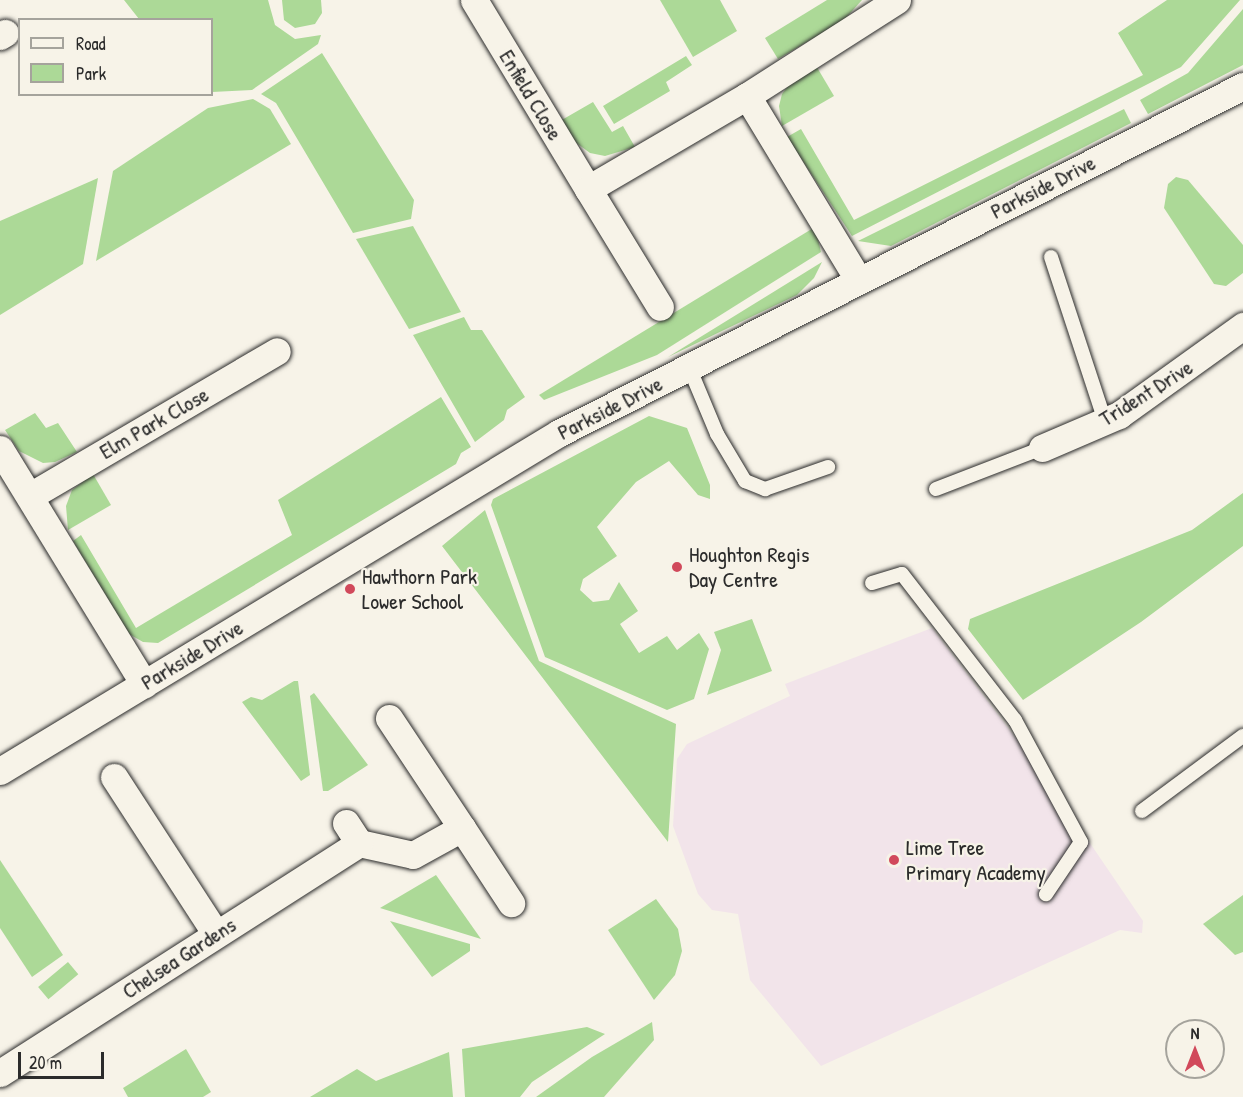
<!DOCTYPE html>
<style>
body{margin:0}
#map{position:relative;width:1243px;height:1097px;overflow:hidden;background:#f7f3e8;font-family:"Patrick Hand",sans-serif}
div>[style]{position:absolute}
[style*='--x']{left:calc(var(--x)*1px);top:calc(var(--y)*1px);width:calc(var(--w)*1px);rotate:calc(var(--a)*1deg)}
.built>*{inset:0;background:#f2e4ea}
.green>*{inset:0;background:#acd997;transform-origin:0 0}
.roads{filter:drop-shadow(0 0 2px #2b2b2b) drop-shadow(0 0 2px #2b2b2b)}
.service>*{height:14px;margin:-7px;padding:0 7px;transform-origin:7px;border-radius:7px;background:#f7f3e8}
.minor>*{height:27px;margin:-13.5px;padding:0 13.5px;transform-origin:13.5px;border-radius:13.5px;background:#f7f3e8}
.dots>*{width:16px;height:16px;translate:-50% -50%;box-sizing:border-box;border:3px solid #f7f3e8;border-radius:50%}
span{translate:-50% -50%;white-space:nowrap;text-align:center;line-height:1.15;-webkit-text-stroke:4.5px #f7f3e8;paint-order:stroke}
.street-label{font-size:22px;color:#2b2b2b}
.poi-label{font-size:22px;color:#2b2b2b}
.left{translate:0 -50%;text-align:left}
.legend{position:absolute;left:18px;top:18px;width:195px;height:78px;box-sizing:border-box;background:#f7f3e8;border:2px solid #a5a39c;margin:0;padding:8px 10px;list-style:none;font-size:18px;color:#2b2b2b}
.legend li{display:flex;align-items:center;gap:12px;height:30px}
.legend b{width:30px;border:2px solid #a5a39c}
.north{position:absolute;left:1165px;top:1019px;width:60px;height:60px;box-sizing:border-box;background:#f7f3e8;border:2px solid #a5a39c;border-radius:50%;rotate:0deg;font-size:16px;font-weight:700;line-height:24px;text-align:center;color:#2b2b2b}
.north::after{content:'';display:block;margin:auto;width:21px;height:27px;background:#d1495b;clip-path:polygon(50% 0,100% 100%,50% 72%,0 100%)}
.scale{position:absolute;left:18px;top:1052px;width:86px;height:27px;box-sizing:border-box;border:3px solid #2b2b2b;border-top:0;padding-left:8px;font-size:18px;line-height:21px;white-space:nowrap;color:#2b2b2b;-webkit-text-stroke:4px #f7f3e8;paint-order:stroke}
</style>
<div id="map">
<div class="built">
<i style="clip-path:polygon(932px 628px,1043px 774px,1143px 921px,1142px 933px,1120px 930px,821px 1066px,750px 980px,738px 914px,712px 910px,698px 894px,673px 826px,677px 759px,687px 744px,790px 696px,785px 684px)"></i>
</div>
<div class="green">
<i style="clip-path:polygon(124px 0,268px 0,275px 25px,295px 39px,321px 35px,318px 44px,252px 90px,212px 92px,212px 20px,139px 19px)"></i>
<i style="clip-path:polygon(282px 0,321px 0,322px 13px,315px 24px,295px 28px,284px 20px)"></i>
<i style="clip-path:polygon(660px 0,720px 0,737px 31px,693px 57px)"></i>
<i style="clip-path:polygon(827px 0,862px 0,844px 20px,778px 59px,765px 38px)"></i>
<i style="clip-path:polygon(1167px 0,1240px 0,1181px 67px,852px 236px,787px 137px,801px 129px,854px 220px,1143px 75px,1118px 33px)"></i>
<i style="clip-path:polygon(1243px 9px,1243px 65px,1148px 114px,1140px 100px,1188px 73px)"></i>
<i style="clip-path:polygon(322px 53px,414px 200px,411px 219px,353px 233px,276px 103px,261px 94px)"></i>
<i style="clip-path:polygon(686px 56px,692px 65px,666px 82px,670px 91px,614px 124px,603px 106px)"></i>
<i style="clip-path:polygon(815px 64px,834px 96px,782px 126px,779px 106px,782px 94px,790px 83px)"></i>
<i style="clip-path:polygon(253px 99px,270px 109px,291px 144px,96px 261px,113px 171px,208px 108px)"></i>
<i style="clip-path:polygon(593px 102px,612px 132px,623px 126px,635px 147px,605px 156px,590px 153px,571px 139px,560px 121px)"></i>
<i style="clip-path:polygon(1124px 109px,1131px 123px,891px 246px,858px 241px)"></i>
<i style="clip-path:polygon(1176px 177px,1188px 180px,1243px 245px,1243px 273px,1226px 286px,1214px 284px,1164px 208px,1168px 184px)"></i>
<i style="clip-path:polygon(98px 178px,83px 264px,0 315px,0 221px)"></i>
<i style="clip-path:polygon(413px 226px,461px 312px,409px 329px,356px 239px)"></i>
<i style="clip-path:polygon(815px 227px,821px 252px,657px 355px,544px 400px,539px 395px)"></i>
<i style="clip-path:polygon(822px 262px,814px 278px,797px 295px,668px 357px)"></i>
<i style="clip-path:polygon(464px 317px,471px 330px,482px 330px,525px 397px,507px 410px,504px 420px,475px 442px,413px 335px)"></i>
<i style="clip-path:polygon(441px 397px,471px 447px,461px 453px,456px 464px,158px 643px,143px 642px,129px 634px,73px 541px,81px 535px,136px 628px,292px 535px,278px 500px)"></i>
<i style="clip-path:polygon(35px 413px,46px 428px,58px 423px,77px 452px,55px 462px,43px 463px,19px 451px,5px 430px)"></i>
<i style="clip-path:polygon(649px 416px,687px 428px,710px 485px,710px 499px,698px 495px,669px 461px,636px 482px,597px 527px,617px 556px,583px 579px,580px 590px,593px 602px,609px 600px,619px 582px,638px 611px,620px 624px,639px 653px,667px 636px,677px 650px,699px 633px,709px 649px,694px 699px,667px 710px,545px 657px,491px 505px,493px 499px)"></i>
<i style="clip-path:polygon(93px 474px,111px 505px,68px 530px,66px 506px,72px 490px)"></i>
<i style="clip-path:polygon(1243px 493px,1243px 546px,1141px 622px,1023px 700px,968px 629px,970px 619px,1192px 530px)"></i>
<i style="clip-path:polygon(485px 510px,539px 661px,676px 724px,668px 842px,442px 546px)"></i>
<i style="clip-path:polygon(752px 619px,772px 671px,707px 695px,721px 650px,714px 632px)"></i>
<i style="clip-path:polygon(294px 681px,298px 681px,310px 775px,301px 781px,242px 702px,251px 697px,262px 700px)"></i>
<i style="clip-path:polygon(314px 693px,368px 765px,328px 791px,323px 791px,310px 696px)"></i>
<i style="clip-path:polygon(0 860px,63px 955px,32px 977px,0 928px)"></i>
<i style="clip-path:polygon(436px 875px,481px 939px,380px 908px)"></i>
<i style="clip-path:polygon(1243px 895px,1243px 952px,1235px 955px,1203px 924px)"></i>
<i style="clip-path:polygon(656px 899px,678px 929px,682px 951px,675px 975px,654px 1000px,608px 930px)"></i>
<i style="clip-path:polygon(390px 921px,470px 944px,470px 951px,432px 977px)"></i>
<i style="left:68px;top:962px;width:16px;height:39px;rotate:50deg"></i>
<i style="clip-path:polygon(652px 1022px,654px 1040px,604px 1097px,536px 1097px,592px 1057px)"></i>
<i style="clip-path:polygon(587px 1027px,605px 1034px,532px 1082px,520px 1097px,465px 1097px,462px 1049px)"></i>
<i style="clip-path:polygon(186px 1049px,211px 1092px,203px 1097px,128px 1097px,123px 1088px)"></i>
<i style="clip-path:polygon(449px 1052px,453px 1097px,310px 1097px,357px 1069px,376px 1081px)"></i>
</div>
<div class="roads">
<div class="service">
<i style="--x:1051;--y:257;--w:173;--a:71.8"></i>
<i style="--x:689;--y:367;--w:73;--a:67.3"></i>
<i style="--x:717;--y:434;--w:55;--a:59.2"></i>
<i style="--x:745;--y:481;--w:22;--a:22"></i>
<i style="--x:765;--y:489;--w:67;--a:-19.2"></i>
<i style="--x:936;--y:489;--w:114;--a:-21.1"></i>
<i style="--x:872;--y:583;--w:31;--a:-17"></i>
<i style="--x:902;--y:574;--w:185;--a:52.3"></i>
<i style="--x:1015;--y:720;--w:139;--a:61.6"></i>
<i style="--x:1081;--y:842;--w:63;--a:123.9"></i>
<i style="--x:1142;--y:811;--w:126;--a:-36.6"></i>
</div>
<div class="minor">
<i style="--x:474;--y:0;--w:221;--a:58.9"></i>
<i style="--x:588;--y:189;--w:184;--a:-30.3"></i>
<i style="--x:747;--y:96;--w:178;--a:-32.6"></i>
<i style="--x:0;--y:36;--w:6;--a:-31"></i>
<i style="--x:747;--y:96;--w:216;--a:58.8"></i>
<i style="--x:588;--y:189;--w:138;--a:58.6"></i>
<i style="--x:1042;--y:448;--w:84;--a:-23.2"></i>
<i style="--x:1119;--y:415;--w:153;--a:-35.7"></i>
<i style="--x:0;--y:449;--w:276;--a:58.5"></i>
<i style="--x:30;--y:496;--w:286;--a:-30.4"></i>
<i style="--x:0;--y:771;--w:653;--a:-31.16"></i>
<i style="--x:559;--y:433;--w:767;--a:-26.9"></i>
<i style="--x:114;--y:777;--w:187;--a:57"></i>
<i style="--x:346;--y:823;--w:24;--a:57"></i>
<i style="--x:359;--y:843;--w:55;--a:12.5"></i>
<i style="--x:413;--y:855;--w:56;--a:-28.9"></i>
<i style="--x:462;--y:828;--w:132;--a:-123.6"></i>
<i style="--x:462;--y:828;--w:90;--a:56.8"></i>
<i style="--x:0;--y:1073;--w:426;--a:-32.6"></i>
</div>
</div>
<div class="dots">
<i style="left:677px;top:567px;background:#d1495b"></i>
<i style="left:350px;top:589px;background:#d1495b"></i>
<i style="left:894px;top:860px;background:#d1495b"></i>
</div>
<div class="street-label">
<span style="left:531px;top:95px;rotate:59deg">Enfield Close</span>
<span style="left:1043px;top:187px;rotate:-27deg">Parkside Drive</span>
<span style="left:1146px;top:393px;rotate:-32deg">Trident Drive</span>
<span style="left:610px;top:408px;rotate:-27deg">Parkside Drive</span>
<span style="left:154px;top:423px;rotate:-30deg">Elm Park Close</span>
<span style="left:192px;top:655px;rotate:-31deg">Parkside Drive</span>
<span style="left:179px;top:958px;rotate:-33deg">Chelsea Gardens</span>
</div>
<div class="poi-label">
<span class="left" style="left:689px;top:567px">Houghton Regis<br>Day Centre</span>
<span class="left" style="left:362px;top:589px">Hawthorn Park<br>Lower School</span>
<span class="left" style="left:906px;top:860px">Lime Tree<br>Primary Academy</span>
</div>
<ul class="legend">
<li><b style="height:8px;background:#f7f3e8"></b>Road</li>
<li><b style="height:16px;background:#acd997"></b>Park</li>
</ul>
<div class="north">N</div>
<div class="scale">20 m</div>
</div>
